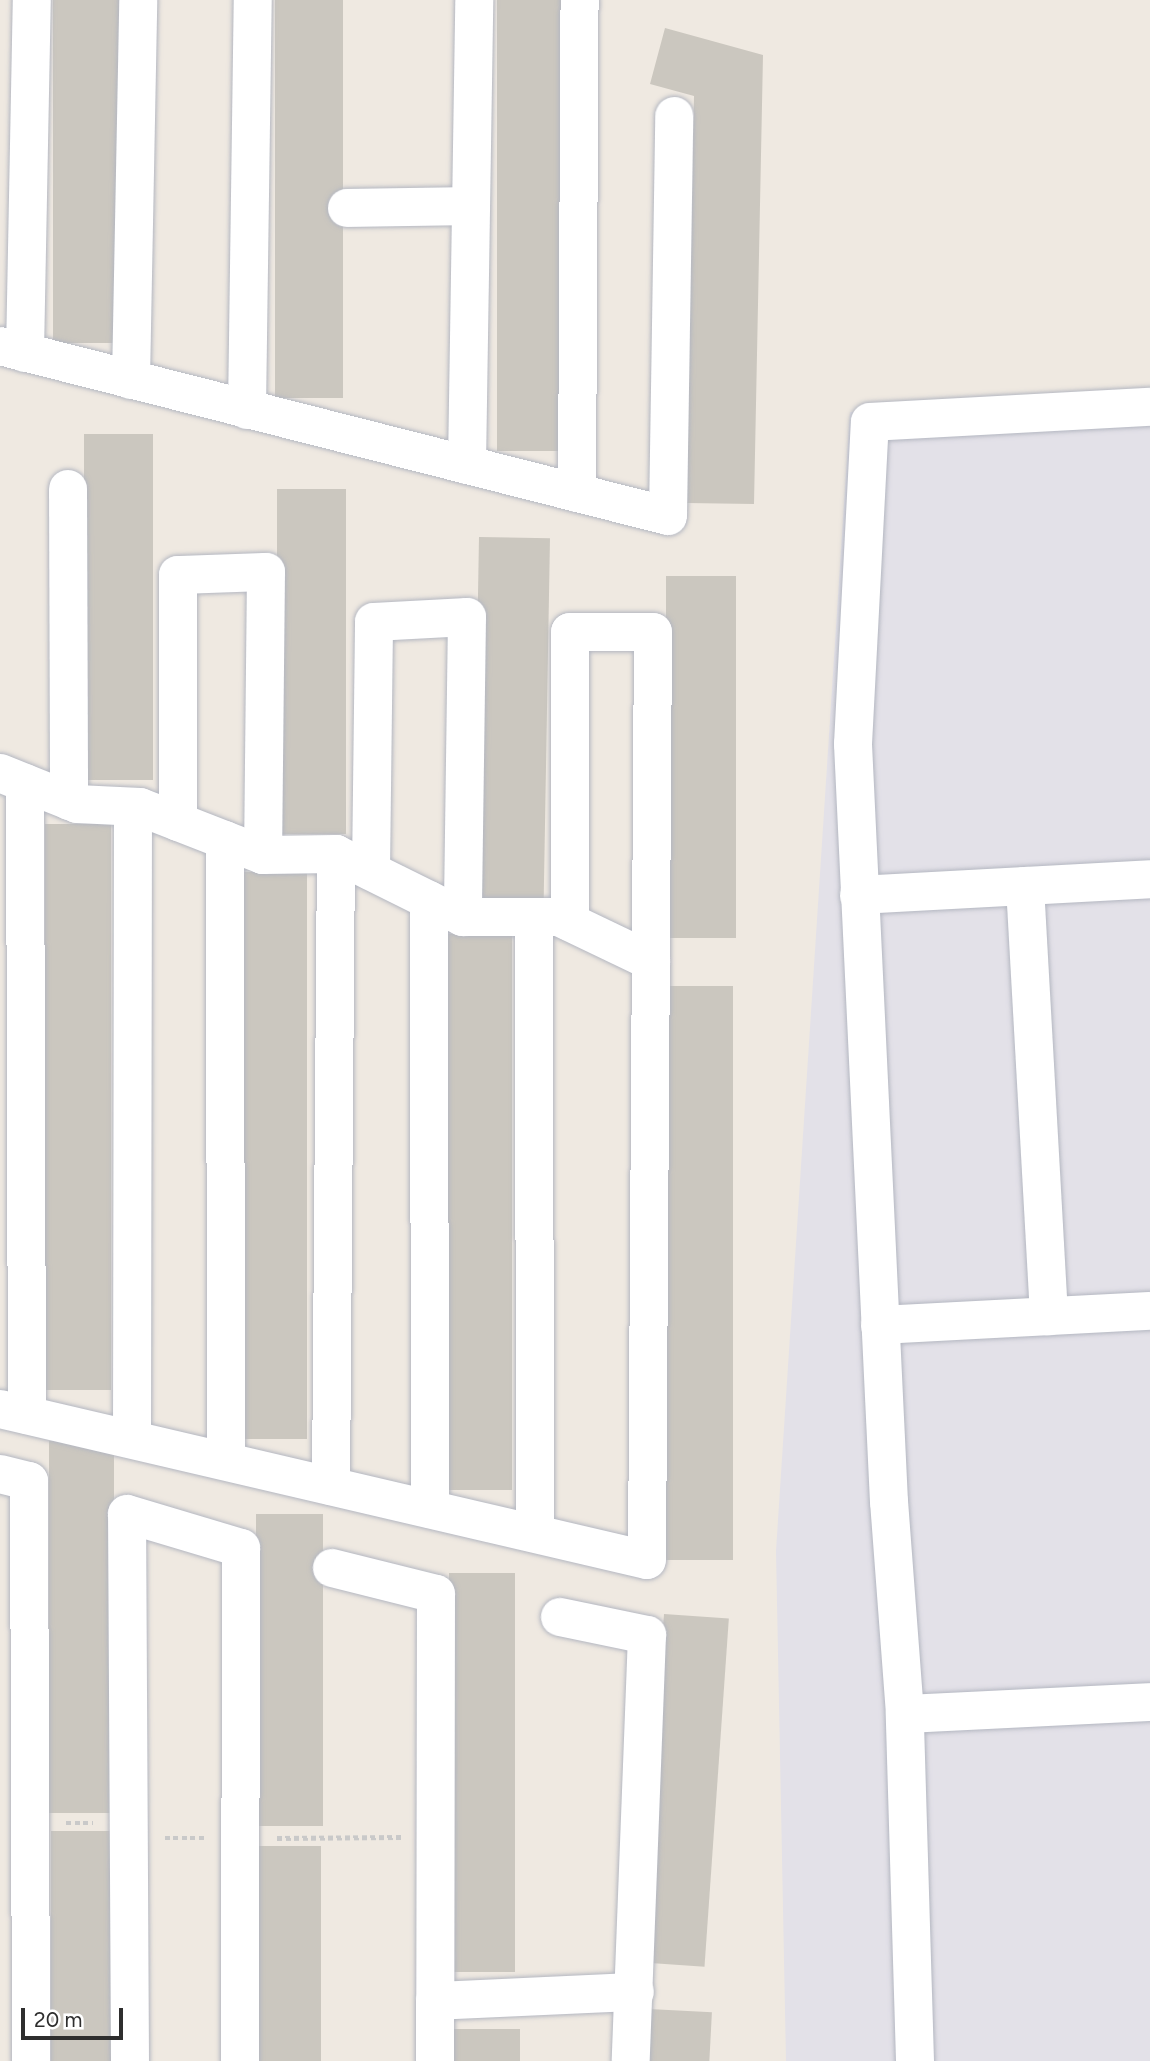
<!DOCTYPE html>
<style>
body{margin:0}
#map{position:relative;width:1150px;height:2061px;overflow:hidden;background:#efe9e1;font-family:Figtree,sans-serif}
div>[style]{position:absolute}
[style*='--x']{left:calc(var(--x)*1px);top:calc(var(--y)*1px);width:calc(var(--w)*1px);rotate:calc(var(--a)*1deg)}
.industrial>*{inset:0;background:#e3e1e8}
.building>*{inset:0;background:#cbc7bf;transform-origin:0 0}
.path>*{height:4.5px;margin-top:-2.25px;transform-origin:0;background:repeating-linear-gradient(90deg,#c9c9c9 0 5px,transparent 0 8.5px)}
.roads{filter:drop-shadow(0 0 2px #b4b7c1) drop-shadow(0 0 2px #b4b7c1)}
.minor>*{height:38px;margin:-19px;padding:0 19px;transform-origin:19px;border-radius:19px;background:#fff}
span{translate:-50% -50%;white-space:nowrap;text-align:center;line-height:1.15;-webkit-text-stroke:5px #fff;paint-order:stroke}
.scale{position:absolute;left:21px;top:2008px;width:102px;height:32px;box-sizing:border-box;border:4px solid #2e2e2e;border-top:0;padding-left:9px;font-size:21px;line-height:24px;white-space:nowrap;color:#2e2e2e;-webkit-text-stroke:5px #fff;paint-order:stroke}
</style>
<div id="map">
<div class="industrial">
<i style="clip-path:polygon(1150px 397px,1150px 2061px,786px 2061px,776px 1551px,850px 412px)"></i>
</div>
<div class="building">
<i style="left:53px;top:0;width:69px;height:343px"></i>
<i style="left:275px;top:0;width:68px;height:398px"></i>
<i style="left:497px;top:0;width:67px;height:451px"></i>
<i style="clip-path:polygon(665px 28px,763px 55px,754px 504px,687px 503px,694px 96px,650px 84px)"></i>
<i style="left:153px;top:434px;width:346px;height:69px;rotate:90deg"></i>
<i style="left:277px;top:489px;width:69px;height:345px"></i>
<i style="left:479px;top:537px;width:71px;height:363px;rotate:1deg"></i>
<i style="left:666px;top:576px;width:70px;height:362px"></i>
<i style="left:111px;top:824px;width:566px;height:66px;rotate:90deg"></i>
<i style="left:307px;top:872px;width:567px;height:65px;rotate:90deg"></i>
<i style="left:446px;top:934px;width:66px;height:556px"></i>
<i style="left:666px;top:986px;width:67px;height:574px"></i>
<i style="left:49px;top:1441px;width:65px;height:372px"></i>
<i style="left:256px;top:1514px;width:67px;height:312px"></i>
<i style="left:449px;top:1573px;width:66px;height:399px"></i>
<i style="left:664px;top:1614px;width:65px;height:349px;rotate:4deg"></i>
<i style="left:118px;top:1831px;width:230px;height:67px;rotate:90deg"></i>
<i style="left:254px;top:1846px;width:67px;height:215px"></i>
<i style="left:649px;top:2009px;width:63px;height:52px;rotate:3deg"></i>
<i style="left:450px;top:2029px;width:70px;height:32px"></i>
</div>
<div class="path">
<i style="--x:66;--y:1823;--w:27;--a:0"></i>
<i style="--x:165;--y:1838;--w:40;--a:0"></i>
<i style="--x:277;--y:1838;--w:124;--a:-0.5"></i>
</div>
<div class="roads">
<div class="minor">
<i style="--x:347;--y:208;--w:124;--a:-0.9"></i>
<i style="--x:0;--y:346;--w:689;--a:14.28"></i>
<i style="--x:668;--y:516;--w:400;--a:-89.1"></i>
<i style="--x:25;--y:353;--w:353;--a:-88.9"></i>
<i style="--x:131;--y:380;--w:380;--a:-88.9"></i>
<i style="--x:247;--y:410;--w:410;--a:-89.2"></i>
<i style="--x:467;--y:465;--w:465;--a:-89.1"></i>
<i style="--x:68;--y:489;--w:312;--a:89.8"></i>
<i style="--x:577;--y:493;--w:493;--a:-89.7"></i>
<i style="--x:0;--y:773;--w:83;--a:21.9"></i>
<i style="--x:77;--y:804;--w:63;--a:2.7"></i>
<i style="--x:140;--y:807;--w:132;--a:21.3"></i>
<i style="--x:263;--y:855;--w:73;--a:-0.8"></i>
<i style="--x:336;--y:854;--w:142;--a:26.4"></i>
<i style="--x:463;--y:917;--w:96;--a:0"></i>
<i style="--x:559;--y:917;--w:102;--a:25.6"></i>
<i style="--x:25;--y:783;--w:632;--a:89.82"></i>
<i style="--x:178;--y:822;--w:247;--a:-90"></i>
<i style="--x:178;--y:575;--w:88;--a:-2"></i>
<i style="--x:266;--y:572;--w:283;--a:90.6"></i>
<i style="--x:225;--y:840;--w:621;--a:89.91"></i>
<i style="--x:371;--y:871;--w:249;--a:-89.3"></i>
<i style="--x:374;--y:622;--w:93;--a:-3.1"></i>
<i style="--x:467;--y:617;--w:300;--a:90.8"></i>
<i style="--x:1025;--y:886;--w:431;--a:86.8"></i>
<i style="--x:859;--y:895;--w:291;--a:-3.1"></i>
<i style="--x:429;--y:900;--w:609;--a:89.91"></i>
<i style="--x:534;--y:917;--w:616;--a:89.91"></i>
<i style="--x:880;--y:1325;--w:270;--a:-3"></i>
<i style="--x:0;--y:1409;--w:664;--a:13.14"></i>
<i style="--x:647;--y:1560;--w:928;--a:-89.63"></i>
<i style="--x:653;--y:632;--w:83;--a:180"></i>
<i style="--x:570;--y:632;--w:290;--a:90"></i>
<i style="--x:132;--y:1439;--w:632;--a:-89.91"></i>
<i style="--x:0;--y:1474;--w:30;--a:14"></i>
<i style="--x:29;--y:1481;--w:580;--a:89.8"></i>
<i style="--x:331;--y:1486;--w:632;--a:-89.55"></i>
<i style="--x:332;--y:1568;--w:107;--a:14"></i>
<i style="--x:436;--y:1594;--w:407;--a:90.1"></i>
<i style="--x:560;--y:1617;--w:89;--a:11.7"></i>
<i style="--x:647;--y:1635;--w:426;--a:92.2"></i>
<i style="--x:905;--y:1714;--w:245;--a:-2.8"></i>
<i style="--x:130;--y:2061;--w:547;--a:-90.31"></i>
<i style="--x:127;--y:1514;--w:119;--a:16.6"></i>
<i style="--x:241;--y:1548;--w:513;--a:90.11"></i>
<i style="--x:435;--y:2061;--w:60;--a:-90"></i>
<i style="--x:435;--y:2001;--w:200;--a:-2.6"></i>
<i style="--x:915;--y:2061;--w:347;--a:-91.7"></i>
<i style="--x:905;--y:1714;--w:213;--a:-94.3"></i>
<i style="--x:889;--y:1502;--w:759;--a:-92.72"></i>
<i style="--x:853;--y:744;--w:322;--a:-87"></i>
<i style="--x:870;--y:422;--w:280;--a:-3.1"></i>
</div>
</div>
<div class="scale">20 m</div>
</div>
